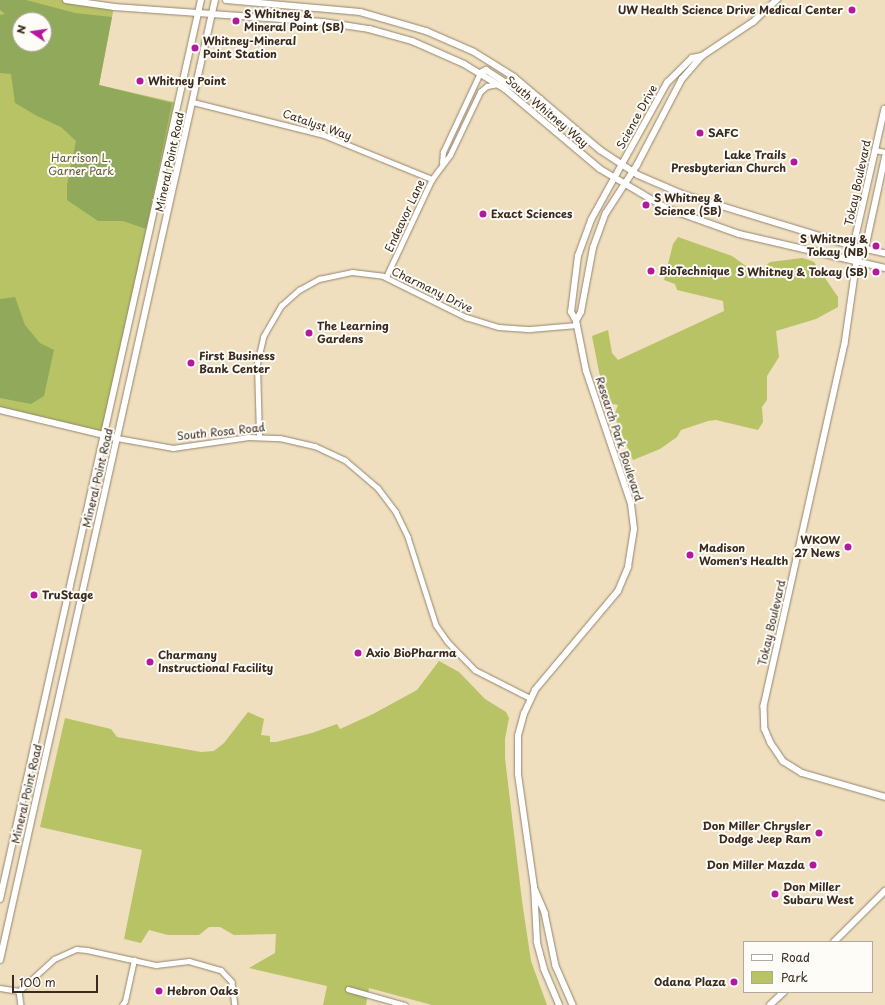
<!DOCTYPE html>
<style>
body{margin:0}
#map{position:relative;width:885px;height:1005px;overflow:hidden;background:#efdfbe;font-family:"Playpen Sans",sans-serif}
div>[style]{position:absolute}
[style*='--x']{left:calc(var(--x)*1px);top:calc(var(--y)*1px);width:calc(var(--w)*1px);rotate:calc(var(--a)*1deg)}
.green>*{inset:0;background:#b7c365}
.forest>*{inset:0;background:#91a95a}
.roads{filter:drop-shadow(0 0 1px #95846e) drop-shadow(0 0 1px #95846e)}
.minor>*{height:4.5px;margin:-2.25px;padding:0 2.25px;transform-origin:2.25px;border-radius:2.25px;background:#fff}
.tertiary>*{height:5.5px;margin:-2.75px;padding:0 2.75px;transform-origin:2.75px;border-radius:2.75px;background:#fff}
.secondary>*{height:6px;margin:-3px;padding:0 3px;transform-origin:3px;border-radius:3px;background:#fff}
.dots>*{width:11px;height:11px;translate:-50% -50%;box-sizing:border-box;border:2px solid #fdfcf7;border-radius:50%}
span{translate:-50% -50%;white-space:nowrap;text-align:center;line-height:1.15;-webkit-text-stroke:4px #fdfcf7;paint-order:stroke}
.poi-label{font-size:11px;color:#3b2a1e;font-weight:700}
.right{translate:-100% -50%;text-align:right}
.left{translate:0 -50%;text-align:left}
.street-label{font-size:11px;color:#3b2a1e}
.park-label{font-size:11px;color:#605833}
.legend{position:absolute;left:743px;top:941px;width:130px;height:52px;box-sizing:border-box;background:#fdfcf7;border:1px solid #afa8a0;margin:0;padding:5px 7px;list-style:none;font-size:12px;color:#3b2a1e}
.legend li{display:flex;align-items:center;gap:8px;height:20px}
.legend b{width:20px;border:1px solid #afa8a0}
.north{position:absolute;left:12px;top:12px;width:40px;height:40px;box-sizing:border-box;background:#fdfcf7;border:1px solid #afa8a0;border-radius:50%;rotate:283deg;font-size:11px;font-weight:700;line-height:16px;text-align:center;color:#3b2a1e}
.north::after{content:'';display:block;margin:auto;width:14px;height:18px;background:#b5179e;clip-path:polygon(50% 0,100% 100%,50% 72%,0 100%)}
.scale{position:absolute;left:12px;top:975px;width:86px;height:18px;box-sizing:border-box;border:2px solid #3b2a1e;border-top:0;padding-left:5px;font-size:12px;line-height:14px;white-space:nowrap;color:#3b2a1e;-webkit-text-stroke:3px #fdfcf7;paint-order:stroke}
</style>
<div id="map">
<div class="green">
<i style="clip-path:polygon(evenodd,0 0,66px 0,114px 7px,99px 85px,178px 103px,103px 435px,0 410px,0 0,20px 20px,44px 20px,44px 44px,20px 44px,20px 20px)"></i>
<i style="clip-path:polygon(678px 237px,732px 256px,757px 274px,770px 262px,802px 258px,809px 260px,814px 262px,838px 297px,838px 307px,816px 319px,776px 331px,779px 357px,767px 376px,767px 400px,762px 407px,763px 422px,758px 430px,716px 420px,708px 421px,681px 430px,677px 437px,660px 449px,633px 460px,614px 416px,618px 405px,608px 403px,602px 387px,592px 336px,608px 330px,612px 353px,618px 360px,724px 311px,723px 301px,677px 290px,675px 284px,664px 280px,673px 244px)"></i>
<i style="clip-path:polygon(439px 661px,459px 672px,485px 699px,506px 712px,509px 718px,505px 739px,505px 758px,522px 901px,531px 961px,547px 1005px,432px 1005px,369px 988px,366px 1005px,323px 1005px,327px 986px,249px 968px,275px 953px,276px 934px,234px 935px,220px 927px,209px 927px,199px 935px,168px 935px,149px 930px,141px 943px,124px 939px,142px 850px,40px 827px,65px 718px,111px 729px,117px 737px,201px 752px,214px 751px,224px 743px,248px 712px,264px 719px,261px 735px,270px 736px,270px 742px,276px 742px,312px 733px,337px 724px,340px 729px,373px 714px,417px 690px)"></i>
</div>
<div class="forest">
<i style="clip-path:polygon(evenodd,0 0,26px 0,75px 13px,112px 17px,99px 85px,172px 103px,146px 229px,123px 221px,98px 221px,67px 200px,67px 185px,76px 141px,61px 127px,37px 116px,15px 103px,11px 74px,0 73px,0 15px,5px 14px,0 10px,0 0,20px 20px,44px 20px,44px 44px,20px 44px,20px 20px)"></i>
<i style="clip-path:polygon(15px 297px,25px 325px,40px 343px,54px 350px,44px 396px,31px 404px,0 398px,0 299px)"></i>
</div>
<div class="roads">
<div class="minor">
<i style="--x:193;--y:102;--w:135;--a:14.1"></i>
<i style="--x:324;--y:135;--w:117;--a:22.2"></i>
<i style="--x:875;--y:150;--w:10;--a:11"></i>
<i style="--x:442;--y:163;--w:11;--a:-85"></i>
<i style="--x:443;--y:152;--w:87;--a:-64.9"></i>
<i style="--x:386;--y:277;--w:108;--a:-64.9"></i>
<i style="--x:432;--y:179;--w:30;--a:-53"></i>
<i style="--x:450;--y:155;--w:70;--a:-64.5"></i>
<i style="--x:480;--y:92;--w:9;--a:-41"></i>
<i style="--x:487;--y:86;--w:11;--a:-10"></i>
<i style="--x:259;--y:436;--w:72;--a:-91.6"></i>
<i style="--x:257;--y:364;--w:28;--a:-77"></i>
<i style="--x:263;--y:337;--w:36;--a:-60"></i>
<i style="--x:281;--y:306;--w:24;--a:-42"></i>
<i style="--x:299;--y:290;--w:23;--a:-29"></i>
<i style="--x:319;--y:279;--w:34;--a:-12"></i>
<i style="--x:352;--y:272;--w:31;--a:7"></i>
<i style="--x:383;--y:276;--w:93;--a:26.3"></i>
<i style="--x:466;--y:317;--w:34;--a:17"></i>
<i style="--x:499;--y:327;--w:31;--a:4"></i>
<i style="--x:530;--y:329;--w:47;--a:-4.9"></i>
<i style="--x:117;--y:438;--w:57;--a:10.1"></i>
<i style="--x:173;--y:448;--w:76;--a:-8.3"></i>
<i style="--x:248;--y:437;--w:32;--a:2"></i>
<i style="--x:280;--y:438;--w:36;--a:13"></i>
<i style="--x:315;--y:446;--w:33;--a:25"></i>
<i style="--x:345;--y:460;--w:43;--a:40.3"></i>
<i style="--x:378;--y:488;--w:30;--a:53"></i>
<i style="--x:396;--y:512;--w:28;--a:64"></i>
<i style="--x:408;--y:537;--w:92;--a:72.3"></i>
<i style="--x:436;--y:625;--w:19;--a:55"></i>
<i style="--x:447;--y:641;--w:40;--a:46"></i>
<i style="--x:475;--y:670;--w:62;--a:27"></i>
<i style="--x:0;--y:988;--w:19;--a:9"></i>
<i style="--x:19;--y:991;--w:47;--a:-42.4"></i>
<i style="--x:54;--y:959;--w:24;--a:-24"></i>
<i style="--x:76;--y:949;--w:11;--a:5"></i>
<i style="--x:87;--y:950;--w:71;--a:12.3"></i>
<i style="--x:156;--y:965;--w:33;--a:-7"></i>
<i style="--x:189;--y:961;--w:33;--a:16"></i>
<i style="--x:221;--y:970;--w:16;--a:47"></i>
<i style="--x:232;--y:982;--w:23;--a:83"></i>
<i style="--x:348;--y:989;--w:59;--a:15.7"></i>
<i style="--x:19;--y:991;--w:14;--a:82"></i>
<i style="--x:122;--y:1005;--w:5;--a:-53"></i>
<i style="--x:125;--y:1001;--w:42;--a:-77.6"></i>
</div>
<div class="tertiary">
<i style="--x:885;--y:109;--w:140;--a:102.8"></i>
<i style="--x:854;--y:246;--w:15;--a:79"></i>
<i style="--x:857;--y:261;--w:84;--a:98.2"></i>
<i style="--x:845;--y:344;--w:371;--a:102.6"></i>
<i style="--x:764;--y:706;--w:23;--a:88"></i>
<i style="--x:765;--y:729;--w:15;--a:67"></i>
<i style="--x:771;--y:743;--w:22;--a:56"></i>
<i style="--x:783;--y:761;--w:22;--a:32"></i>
<i style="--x:802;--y:773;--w:86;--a:16.1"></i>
<i style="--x:857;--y:261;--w:14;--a:-56"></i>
<i style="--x:865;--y:249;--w:94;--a:-77.7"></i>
<i style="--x:576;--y:321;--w:10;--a:-61"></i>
<i style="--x:581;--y:312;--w:65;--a:-79.4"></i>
<i style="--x:593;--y:248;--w:37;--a:-70"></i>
<i style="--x:606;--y:213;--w:57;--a:-57.1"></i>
<i style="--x:637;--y:165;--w:97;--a:-62.4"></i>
<i style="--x:682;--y:79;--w:30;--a:-49"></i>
<i style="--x:0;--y:410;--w:120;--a:13.5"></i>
<i style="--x:535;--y:889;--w:26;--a:67"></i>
<i style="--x:545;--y:913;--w:54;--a:78.3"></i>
<i style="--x:556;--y:966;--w:43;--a:66.4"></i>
<i style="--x:834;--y:942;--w:72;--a:-45"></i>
<i style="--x:559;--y:1005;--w:39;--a:-113"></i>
<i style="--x:544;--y:969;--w:28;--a:-105"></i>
<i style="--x:537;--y:942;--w:55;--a:-93.1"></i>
<i style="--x:534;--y:887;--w:114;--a:-98.1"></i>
<i style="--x:518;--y:774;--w:38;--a:-90"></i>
<i style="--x:518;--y:736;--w:23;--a:-75"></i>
<i style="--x:524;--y:714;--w:26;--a:-65"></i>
<i style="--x:535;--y:690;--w:129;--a:-50"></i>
<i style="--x:618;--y:591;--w:26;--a:-67"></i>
<i style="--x:628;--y:567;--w:38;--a:-81"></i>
<i style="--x:634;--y:529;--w:25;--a:-97"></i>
<i style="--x:631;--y:504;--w:140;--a:-108.7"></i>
<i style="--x:586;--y:371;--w:51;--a:-101.3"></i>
<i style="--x:576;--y:321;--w:10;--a:-119"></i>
<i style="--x:571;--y:312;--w:56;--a:-82.9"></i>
<i style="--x:578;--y:256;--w:38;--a:-70"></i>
<i style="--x:591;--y:220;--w:157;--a:-61"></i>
<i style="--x:667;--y:83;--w:35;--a:-45"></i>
<i style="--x:692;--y:58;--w:10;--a:-11"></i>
<i style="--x:702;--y:56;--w:61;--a:-33.7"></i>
<i style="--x:753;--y:22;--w:33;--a:-43"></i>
<i style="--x:770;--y:1005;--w:19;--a:-43"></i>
</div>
<div class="secondary">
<i style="--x:66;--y:0;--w:49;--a:8.3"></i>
<i style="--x:114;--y:7;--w:210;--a:4.1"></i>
<i style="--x:323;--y:22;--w:47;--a:8.7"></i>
<i style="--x:369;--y:29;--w:45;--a:15.6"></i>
<i style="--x:412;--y:41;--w:57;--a:23.9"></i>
<i style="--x:464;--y:64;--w:48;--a:31.4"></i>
<i style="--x:505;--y:89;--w:124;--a:40.1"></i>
<i style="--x:600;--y:169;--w:77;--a:30.6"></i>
<i style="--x:666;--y:208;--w:77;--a:19.6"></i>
<i style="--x:739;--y:234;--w:150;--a:13.1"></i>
<i style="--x:226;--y:0;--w:135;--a:5.1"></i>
<i style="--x:360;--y:12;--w:69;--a:16.1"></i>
<i style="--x:426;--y:31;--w:52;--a:23.6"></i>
<i style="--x:474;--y:52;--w:47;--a:32"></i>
<i style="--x:514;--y:77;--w:113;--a:40.3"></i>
<i style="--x:600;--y:150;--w:45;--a:33.3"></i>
<i style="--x:638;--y:175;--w:48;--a:23.4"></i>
<i style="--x:682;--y:194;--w:175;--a:17"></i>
<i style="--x:849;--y:245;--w:37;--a:13"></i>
<i style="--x:480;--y:73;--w:7;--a:-27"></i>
<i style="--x:486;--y:70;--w:44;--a:33"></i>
<i style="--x:523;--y:94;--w:18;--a:16"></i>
<i style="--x:0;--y:899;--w:921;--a:-77.4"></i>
<i style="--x:0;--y:960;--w:984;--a:-77.38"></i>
</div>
</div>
<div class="dots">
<i style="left:852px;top:10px;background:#b5179e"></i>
<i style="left:236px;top:21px;background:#b5179e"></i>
<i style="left:195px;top:48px;background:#b5179e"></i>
<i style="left:140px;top:81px;background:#b5179e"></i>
<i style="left:700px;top:133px;background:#b5179e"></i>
<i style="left:794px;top:162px;background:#b5179e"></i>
<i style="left:646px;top:205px;background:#b5179e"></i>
<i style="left:483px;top:214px;background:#b5179e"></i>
<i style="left:876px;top:246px;background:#b5179e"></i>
<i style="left:651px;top:271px;background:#b5179e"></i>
<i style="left:876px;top:272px;background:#b5179e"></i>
<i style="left:309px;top:333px;background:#b5179e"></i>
<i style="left:191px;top:363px;background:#b5179e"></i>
<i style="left:848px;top:547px;background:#b5179e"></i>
<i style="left:690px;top:555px;background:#b5179e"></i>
<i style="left:34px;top:595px;background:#b5179e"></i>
<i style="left:358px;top:653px;background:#b5179e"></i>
<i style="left:150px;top:662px;background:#b5179e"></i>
<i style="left:819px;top:833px;background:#b5179e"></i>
<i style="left:813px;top:865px;background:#b5179e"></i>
<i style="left:775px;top:894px;background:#b5179e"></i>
<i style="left:734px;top:982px;background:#b5179e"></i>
<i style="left:159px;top:991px;background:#b5179e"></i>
</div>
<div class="poi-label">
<span class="right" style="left:843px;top:10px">UW Health Science Drive Medical Center</span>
<span class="left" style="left:244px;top:21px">S Whitney &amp;<br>Mineral Point (SB)</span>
<span class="left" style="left:203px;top:48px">Whitney-Mineral<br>Point Station</span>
<span class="left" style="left:148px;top:81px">Whitney Point</span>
<span class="left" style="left:708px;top:133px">SAFC</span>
<span class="right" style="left:786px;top:162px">Lake Trails<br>Presbyterian Church</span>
<span class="left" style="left:654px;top:205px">S Whitney &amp;<br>Science (SB)</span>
<span class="left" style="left:491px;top:214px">Exact Sciences</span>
<span class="right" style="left:868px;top:246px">S Whitney &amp;<br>Tokay (NB)</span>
<span class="left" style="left:659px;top:271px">BioTechnique</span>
<span class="right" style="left:868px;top:272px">S Whitney &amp; Tokay (SB)</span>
<span class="left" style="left:317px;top:333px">The Learning<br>Gardens</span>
<span class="left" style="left:199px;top:363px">First Business<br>Bank Center</span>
<span class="right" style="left:840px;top:547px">WKOW<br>27 News</span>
<span class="left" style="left:699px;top:555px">Madison<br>Women's Health</span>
<span class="left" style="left:42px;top:595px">TruStage</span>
<span class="left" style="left:366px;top:653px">Axio BioPharma</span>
<span class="left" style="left:158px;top:662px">Charmany<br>Instructional Facility</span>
<span class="right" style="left:811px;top:833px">Don Miller Chrysler<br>Dodge Jeep Ram</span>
<span class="right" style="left:805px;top:865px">Don Miller Mazda</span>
<span class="left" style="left:783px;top:894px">Don Miller<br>Subaru West</span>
<span class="right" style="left:726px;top:982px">Odana Plaza</span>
<span class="left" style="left:167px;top:991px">Hebron Oaks</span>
</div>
<div class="street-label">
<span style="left:547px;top:112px;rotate:40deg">South Whitney Way</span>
<span style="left:637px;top:117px;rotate:-61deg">Science Drive</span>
<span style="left:317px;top:125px;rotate:19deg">Catalyst Way</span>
<span style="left:170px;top:162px;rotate:-78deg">Mineral Point Road</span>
<span style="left:858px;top:183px;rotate:-78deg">Tokay Boulevard</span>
<span style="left:405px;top:216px;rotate:-65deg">Endeavor Lane</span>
<span style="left:432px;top:290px;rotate:26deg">Charmany Drive</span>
<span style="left:221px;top:432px;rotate:-6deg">South Rosa Road</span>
<span style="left:619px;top:439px;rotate:72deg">Research Park Boulevard</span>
<span style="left:98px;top:478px;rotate:-77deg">Mineral Point Road</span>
<span style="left:772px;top:623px;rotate:-77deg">Tokay Boulevard</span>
<span style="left:27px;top:794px;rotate:-77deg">Mineral Point Road</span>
</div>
<div class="park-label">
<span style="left:81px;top:165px">Harrison L.<br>Garner Park</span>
</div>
<ul class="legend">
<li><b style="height:5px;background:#fff"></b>Road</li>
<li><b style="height:11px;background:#b7c365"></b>Park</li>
</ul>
<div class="north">N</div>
<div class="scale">100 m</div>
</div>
